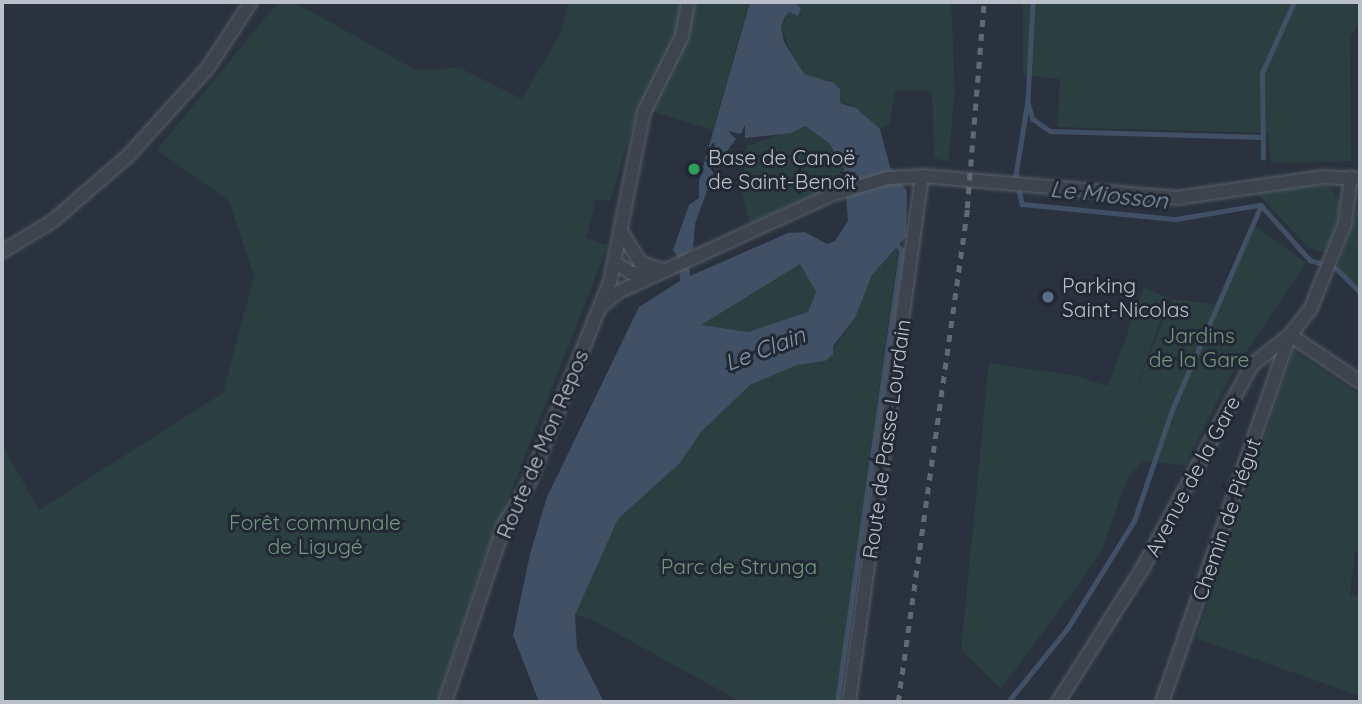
<!DOCTYPE html>
<meta charset="utf-8">
<style>
body{margin:0}
#map{position:relative;width:1362px;height:704px;overflow:hidden;background:#29323e;font-family:Quicksand,sans-serif}
div>[style]{position:absolute}
[style*='--x']{left:calc(var(--x)*1px);top:calc(var(--y)*1px);width:calc(var(--w)*1px);rotate:calc(var(--a)*1deg)}
.green>*{inset:0;background:#2c3f40}
.water>*{inset:0;background:#415065}
.stream>*{height:4.5px;margin:-2.25px;padding:0 2.25px;transform-origin:2.25px;border-radius:2.25px;background:#415065}
.roads{filter:drop-shadow(0 0 2px #585f69) drop-shadow(0 0 2px #585f69)}
.street>*{height:12px;margin:-6px;padding:0 6px;transform-origin:6px;border-radius:6px;background:#3d444e}
.rail>*{height:4.5px;margin-top:-2.25px;transform-origin:0;background:repeating-linear-gradient(90deg,#606975 0 7px,transparent 0 14px)}
.dots>*{width:19px;height:19px;translate:-50% -50%;box-sizing:border-box;border:4px solid #222934;border-radius:50%}
span{translate:-50% -50%;white-space:nowrap;text-align:center;line-height:1.15;-webkit-text-stroke:6px #222934;paint-order:stroke}
.poi-label{font-size:21px;color:#bac0c9}
.left{translate:0 -50%;text-align:left}
.park-label{font-size:21px;color:#74977c}
.street-label{font-size:21px;color:#bac0c9}
.water-label{font-size:23px;color:#8596ac;font-style:italic}
.frame{position:absolute;inset:0;border:4px solid #bac0c9;pointer-events:none}
</style>
<div id="map">
<div class="green">
<i style="clip-path:polygon(278px 2px,294px 2px,416px 70px,460px 68px,522px 99px,561px 33px,569px 2px,749px 2px,713px 130px,638px 107px,610px 201px,596px 200px,586px 238px,608px 245px,484px 560px,437px 702px,2px 702px,2px 445px,39px 510px,223px 393px,254px 276px,229px 201px,157px 150px)"></i>
<i style="clip-path:polygon(795px 2px,951px 2px,955px 90px,948px 162px,934px 158px,932px 91px,895px 91px,890px 123px,880px 129px,850px 104px,840px 103px,828px 79px,820px 82px,804px 74px,794px 61px,781px 27px,789px 11px,801px 14px)"></i>
<i style="clip-path:polygon(1023px 2px,1360px 2px,1360px 21px,1350px 36px,1351px 161px,1271px 163px,1268px 133px,1058px 127px,1060px 79px,1023px 75px)"></i>
<i style="clip-path:polygon(805px 126px,829px 143px,842px 162px,846px 180px,750px 224px,742px 193px,747px 146px)"></i>
<i style="clip-path:polygon(1316px 185px,1330px 187px,1341px 202px,1328px 254px,1308px 247px,1258px 194px)"></i>
<i style="clip-path:polygon(1360px 199px,1360px 292px,1337px 269px)"></i>
<i style="clip-path:polygon(1254px 225px,1306px 263px,1231px 375px,1185px 465px,1143px 461px,1127px 479px,1101px 553px,1001px 689px,961px 650px,989px 363px,1077px 376px,1108px 386px,1144px 288px,1169px 298px,1133px 396px,1172px 299px,1218px 305px)"></i>
<i style="clip-path:polygon(899px 246px,836px 702px,741px 702px,591px 619px,575px 615px,618px 519px,680px 463px,701px 432px,750px 385px,797px 365px,825px 361px,855px 318px,872px 275px)"></i>
<i style="clip-path:polygon(800px 264px,816px 292px,808px 312px,748px 332px,700px 325px)"></i>
<i style="clip-path:polygon(1294px 351px,1360px 395px,1360px 551px,1355px 551px,1350px 594px,1360px 597px,1360px 696px,1196px 638px)"></i>
</div>
<div class="water">
<i style="clip-path:polygon(evenodd,750px 2px,795px 2px,801px 9px,798px 16px,789px 12px,785px 17px,781px 27px,784px 42px,804px 74px,834px 83px,840px 89px,840px 103px,856px 108px,880px 129px,890px 167px,907px 191px,906px 237px,872px 275px,855px 318px,833px 346px,833px 354px,825px 361px,797px 365px,750px 385px,701px 432px,680px 463px,618px 519px,575px 615px,577px 649px,604px 702px,539px 702px,513px 635px,530px 554px,547px 497px,639px 307px,680px 281px,679px 259px,673px 250px,689px 205px,699px 198px,699px 181px,750px 2px,745px 125px,745px 138px,791px 133px,805px 126px,829px 143px,844px 168px,848px 221px,835px 241px,827px 244px,805px 232px,788px 233px,690px 276px,688px 252px,693px 249px,695px 224px,716px 166px,736px 139px,728px 131px,741px 134px,745px 125px,750px 2px,800px 264px,816px 292px,808px 312px,748px 332px,701px 325px,800px 264px)"></i>
</div>
<div class="stream">
<i style="--x:1033;--y:2;--w:99;--a:92.9"></i>
<i style="--x:1028;--y:101;--w:75;--a:99.2"></i>
<i style="--x:1016;--y:175;--w:30;--a:78"></i>
<i style="--x:1022;--y:204;--w:155;--a:5.6"></i>
<i style="--x:1176;--y:219;--w:84;--a:-9.6"></i>
<i style="--x:1028;--y:102;--w:18;--a:74"></i>
<i style="--x:1033;--y:119;--w:21;--a:35"></i>
<i style="--x:1050;--y:131;--w:212;--a:1.6"></i>
<i style="--x:1263;--y:158;--w:85;--a:-90.7"></i>
<i style="--x:1262;--y:73;--w:78;--a:-65.7"></i>
<i style="--x:1261;--y:205;--w:74;--a:48.3"></i>
<i style="--x:1310;--y:260;--w:28;--a:18"></i>
<i style="--x:1337;--y:269;--w:33;--a:45"></i>
<i style="--x:837;--y:702;--w:457;--a:-81.9"></i>
<i style="--x:901;--y:250;--w:8;--a:-130"></i>
<i style="--x:1008;--y:702;--w:94;--a:-51.1"></i>
<i style="--x:1067;--y:629;--w:127;--a:-58.2"></i>
<i style="--x:1134;--y:521;--w:117;--a:-71.1"></i>
<i style="--x:1172;--y:410;--w:223;--a:-66.5"></i>
</div>
<div class="roads">
<div class="street">
<i style="--x:622;--y:233;--w:36;--a:58"></i>
<i style="--x:641;--y:263;--w:25;--a:18"></i>
<i style="--x:2;--y:252;--w:61;--a:-31.6"></i>
<i style="--x:54;--y:220;--w:99;--a:-40.9"></i>
<i style="--x:129;--y:155;--w:116;--a:-47.8"></i>
<i style="--x:207;--y:69;--w:80;--a:-56.7"></i>
<i style="--x:616;--y:263;--w:18;--a:34"></i>
<i style="--x:631;--y:273;--w:21;--a:3"></i>
<i style="--x:601;--y:306;--w:22;--a:-39"></i>
<i style="--x:618;--y:292;--w:236;--a:-24.5"></i>
<i style="--x:833;--y:194;--w:57;--a:-16.2"></i>
<i style="--x:888;--y:178;--w:34;--a:-3"></i>
<i style="--x:922;--y:176;--w:256;--a:4.9"></i>
<i style="--x:1177;--y:198;--w:148;--a:-8.2"></i>
<i style="--x:1323;--y:177;--w:37;--a:3"></i>
<i style="--x:445;--y:702;--w:189;--a:-71.5"></i>
<i style="--x:505;--y:523;--w:47;--a:-59"></i>
<i style="--x:529;--y:483;--w:217;--a:-68.1"></i>
<i style="--x:610;--y:282;--w:173;--a:-78.7"></i>
<i style="--x:644;--y:112;--w:85;--a:-63.4"></i>
<i style="--x:682;--y:36;--w:35;--a:-80"></i>
<i style="--x:849;--y:702;--w:531;--a:-82.1"></i>
<i style="--x:1058;--y:702;--w:157;--a:-57.7"></i>
<i style="--x:1142;--y:569;--w:232;--a:-61.7"></i>
<i style="--x:1252;--y:365;--w:48;--a:-38.3"></i>
<i style="--x:1290;--y:335;--w:34;--a:-52"></i>
<i style="--x:1311;--y:308;--w:92;--a:-68.2"></i>
<i style="--x:1345;--y:223;--w:46;--a:-82.6"></i>
<i style="--x:1162;--y:702;--w:389;--a:-70.8"></i>
<i style="--x:1290;--y:335;--w:84;--a:33.9"></i>
</div>
</div>
<div class="rail">
<i style="--x:898;--y:702;--w:499;--a:-82"></i>
<i style="--x:967;--y:208;--w:207;--a:-85.3"></i>
</div>
<div class="dots">
<i style="left:694px;top:169px;background:#2e9e5b"></i>
<i style="left:1048px;top:297px;background:#5c6f8a"></i>
</div>
<div class="poi-label">
<span class="left" style="left:708px;top:169px">Base de Canoë<br>de Saint-Benoît</span>
<span class="left" style="left:1062px;top:297px">Parking<br>Saint-Nicolas</span>
</div>
<div class="park-label">
<span style="left:1199px;top:347px">Jardins<br>de la Gare</span>
<span style="left:315px;top:534px">Forêt communale<br>de Ligugé</span>
<span style="left:739px;top:566px">Parc de Strunga</span>
</div>
<div class="street-label">
<span style="left:886px;top:439px;rotate:-82deg">Route de Passe Lourdain</span>
<span style="left:542px;top:444px;rotate:-67deg">Route de Mon Repos</span>
<span style="left:1192px;top:476px;rotate:-62deg">Avenue de la Gare</span>
<span style="left:1226px;top:519px;rotate:-71deg">Chemin de Piégut</span>
</div>
<div class="water-label">
<span style="left:1109px;top:195px;rotate:6deg">Le Miosson</span>
<span style="left:765px;top:349px;rotate:-21deg">Le Clain</span>
</div>
<div class="frame"></div>
</div>
